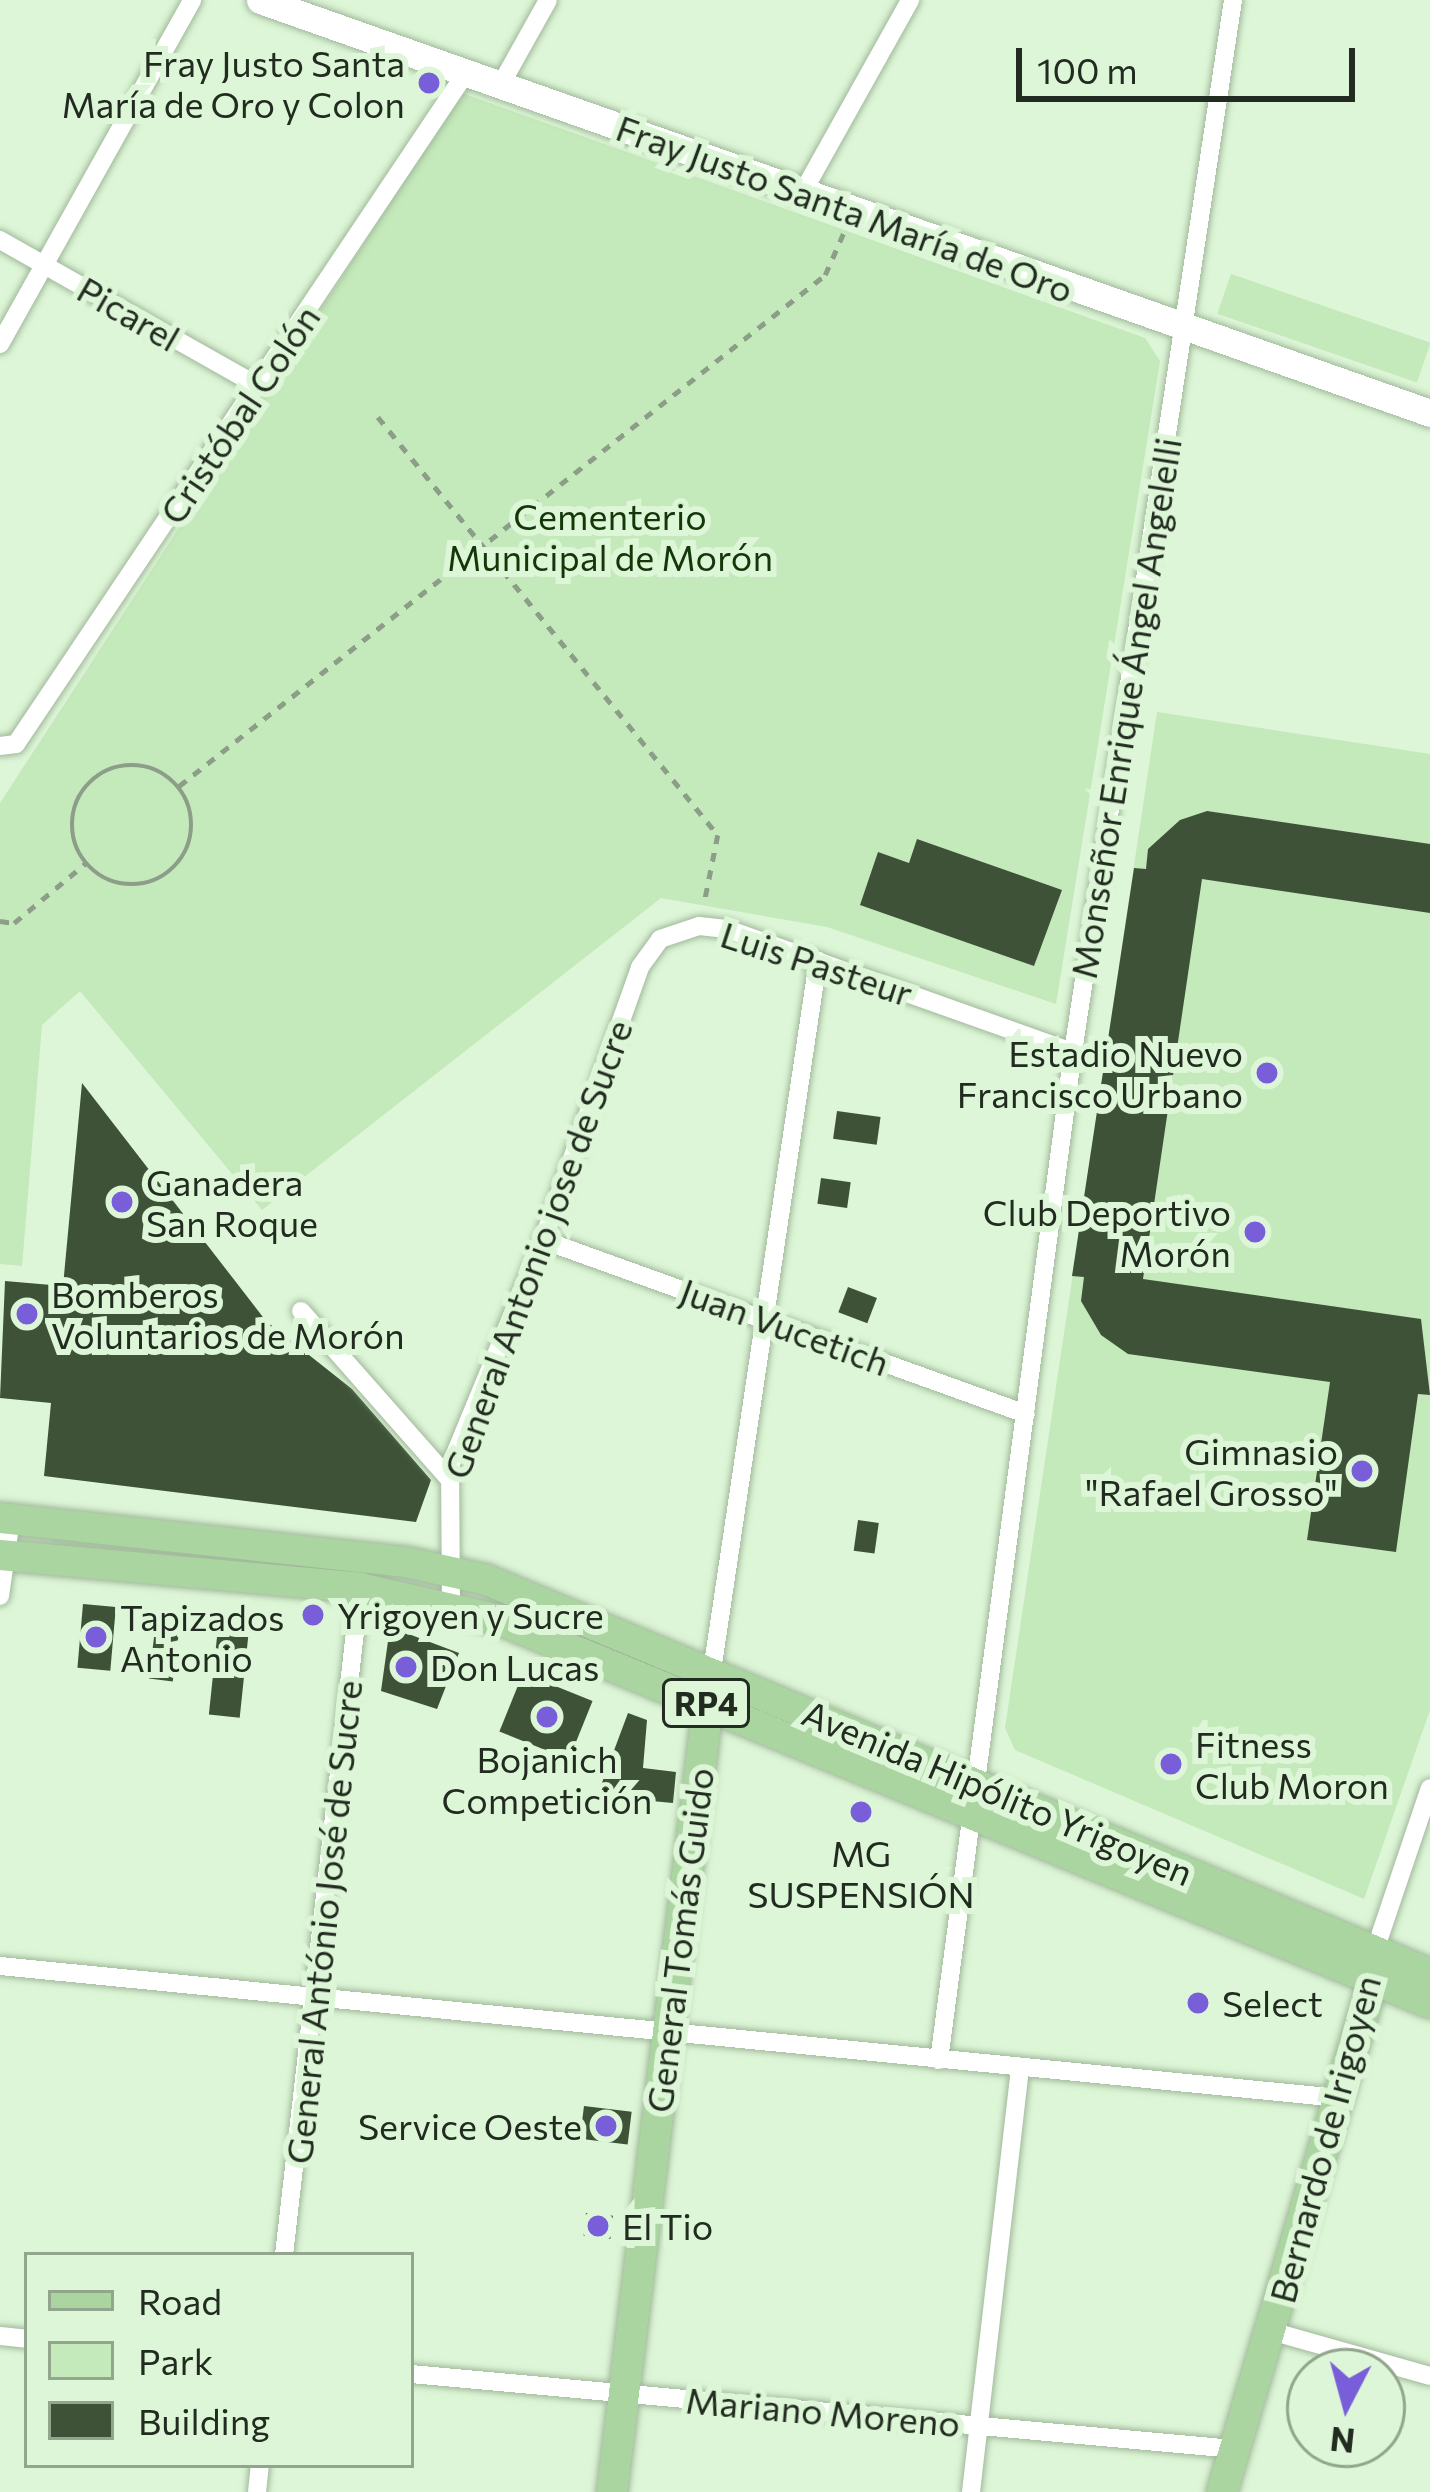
<!DOCTYPE html>
<meta charset="utf-8">
<style>
body{margin:0}
#map{position:relative;width:1430px;height:2492px;overflow:hidden;background:#ddf6d7;font-family:Commissioner,sans-serif}
div>[style]{position:absolute}
[style*='--x']{left:calc(var(--x)*1px);top:calc(var(--y)*1px);width:calc(var(--w)*1px);rotate:calc(var(--a)*1deg)}
.green>*{inset:0;background:#c4e9ba;transform-origin:0 0}
.building>*{inset:0;background:#3e5238;transform-origin:0 0}
.path>*{height:4.5px;margin-top:-2.25px;transform-origin:0;background:repeating-linear-gradient(90deg,#8c9e88 0 9px,transparent 0 18px)}
.path>.ring{margin:-2.25px;padding:0;box-sizing:content-box;background:none;border:4.5px solid #8c9e88;border-radius:50%}
.roads{filter:drop-shadow(0 0 3px #a1b99b) drop-shadow(0 0 3px #a1b99b)}
.street>*{height:18px;margin:-9px;padding:0 9px;transform-origin:9px;border-radius:9px;background:#fff}
.secondary>*{height:27px;margin:-13.5px;padding:0 13.5px;transform-origin:13.5px;border-radius:13.5px;background:#fff}
.primary>*{height:30px;margin:-15px;padding:0 15px;transform-origin:15px;border-radius:15px;background:#aad4a0}
.dots>*{width:33px;height:33px;translate:-50% -50%;box-sizing:border-box;border:6px solid #ddf6d7;border-radius:50%}
span{translate:-50% -50%;white-space:nowrap;text-align:center;line-height:1.15;-webkit-text-stroke:12px #ddf6d7;paint-order:stroke}
.shield-label span{padding:3px 9px;background:#ddf6d7;border:3px solid;border-radius:9px;-webkit-text-stroke-width:0}
.shield-label{font-size:33px;color:#212b1f;font-weight:700}
.poi-label{font-size:36px;color:#212b1f}
.right{translate:-100% -50%;text-align:right}
.left{translate:0 -50%;text-align:left}
.street-label{font-size:36px;color:#212b1f}
.park-label{font-size:36px;color:#14370a}
.legend{position:absolute;left:24px;top:2252px;width:390px;height:216px;box-sizing:border-box;background:#ddf6d7;border:3px solid #92a58d;margin:0;padding:15px 21px;list-style:none;font-size:36px;color:#212b1f}
.legend li{display:flex;align-items:center;gap:24px;height:60px}
.legend b{width:60px;border:3px solid #92a58d}
.north{position:absolute;left:1286px;top:2348px;width:120px;height:120px;box-sizing:border-box;background:#ddf6d7;border:3px solid #92a58d;border-radius:50%;rotate:186deg;font-size:33px;font-weight:700;line-height:48px;text-align:center;color:#212b1f}
.north::after{content:'';display:block;margin:auto;width:42px;height:54px;background:#795ed9;clip-path:polygon(50% 0,100% 100%,50% 72%,0 100%)}
.scale{position:absolute;left:1016px;top:48px;width:339px;height:54px;box-sizing:border-box;border:6px solid #212b1f;border-top:0;padding-left:15px;font-size:36px;line-height:42px;white-space:nowrap;color:#212b1f;-webkit-text-stroke:9px #ddf6d7;paint-order:stroke}
</style>
<div id="map">
<div class="green">
<i style="clip-path:polygon(462px 93px,1145px 338px,1160px 361px,1056px 1004px,827px 927px,661px 898px,262px 1210px,80px 991px,42px 1025px,22px 1266px,0 1264px,0 803px)"></i>
<i style="left:1231px;top:274px;width:211px;height:42px;rotate:19deg"></i>
<i style="clip-path:polygon(1157px 712px,1430px 754px,1430px 1710px,1364px 1899px,1015px 1750px,1005px 1728px)"></i>
<i style="left:53px;top:1538px;width:288px;height:8px;rotate:5deg"></i>
</div>
<div class="building">
<i style="clip-path:polygon(1207px 811px,1430px 844px,1430px 913px,1202px 879px,1143px 1279px,1421px 1319px,1430px 1395px,1418px 1394px,1396px 1552px,1307px 1540px,1330px 1382px,1128px 1354px,1101px 1335px,1081px 1301px,1084px 1277px,1072px 1276px,1134px 868px,1146px 869px,1148px 849px,1180px 820px)"></i>
<i style="clip-path:polygon(917px 839px,1062px 890px,1034px 966px,860px 905px,878px 852px,909px 863px)"></i>
<i style="clip-path:polygon(82px 1083px,266px 1321px,352px 1389px,431px 1480px,416px 1522px,44px 1476px,51px 1403px,0 1398px,5px 1281px,63px 1286px)"></i>
<i style="left:837px;top:1111px;width:44px;height:28px;rotate:8deg"></i>
<i style="left:821px;top:1178px;width:30px;height:26px;rotate:8deg"></i>
<i style="left:848px;top:1287px;width:31px;height:27px;rotate:21deg"></i>
<i style="left:858px;top:1520px;width:21px;height:31px;rotate:8deg"></i>
<i style="left:83px;top:1604px;width:33px;height:64px;rotate:5deg"></i>
<i style="left:157px;top:1613px;width:24px;height:66px;rotate:7deg"></i>
<i style="left:219px;top:1618px;width:31px;height:97px;rotate:6deg"></i>
<i style="clip-path:polygon(398px 1630px,459px 1653px,437px 1709px,381px 1691px,389px 1634px)"></i>
<i style="left:523px;top:1673px;width:75px;height:63px;rotate:22deg"></i>
<i style="clip-path:polygon(628px 1713px,647px 1720px,643px 1768px,676px 1772px,673px 1803px,597px 1796px)"></i>
<i style="left:584px;top:2106px;width:48px;height:33px;rotate:7deg"></i>
<i style="left:586px;top:2213px;width:27px;height:23px;rotate:6deg"></i>
</div>
<div class="path">
<i style="--x:378;--y:417;--w:539;--a:50.88"></i>
<i style="--x:718;--y:835;--w:71;--a:101.3"></i>
<i class="ring" style="left:72px;top:765px;width:115.5px;height:115.5px"></i>
<i style="--x:179;--y:786;--w:824;--a:-38.34"></i>
<i style="--x:825;--y:275;--w:47;--a:-66.2"></i>
<i style="--x:0;--y:921;--w:14;--a:8"></i>
<i style="--x:14;--y:923;--w:94;--a:-39.8"></i>
</div>
<div class="roads">
<div class="street">
<i style="--x:500;--y:86;--w:98;--a:-60.8"></i>
<i style="--x:804;--y:190;--w:218;--a:-60.8"></i>
<i style="--x:0;--y:240;--w:296;--a:29.5"></i>
<i style="--x:0;--y:344;--w:394;--a:-60.8"></i>
<i style="--x:0;--y:746;--w:16;--a:-7"></i>
<i style="--x:16;--y:744;--w:807;--a:-56.17"></i>
<i style="--x:543;--y:1240;--w:513;--a:19.81"></i>
<i style="--x:301;--y:1311;--w:222;--a:48.6"></i>
<i style="--x:0;--y:1596;--w:78;--a:-81.9"></i>
<i style="--x:451;--y:1605;--w:139;--a:-90.4"></i>
<i style="--x:450;--y:1466;--w:244;--a:-67.6"></i>
<i style="--x:543;--y:1240;--w:290;--a:-70.4"></i>
<i style="--x:640;--y:967;--w:34;--a:-54"></i>
<i style="--x:660;--y:939;--w:41;--a:-18.4"></i>
<i style="--x:699;--y:926;--w:28;--a:6"></i>
<i style="--x:727;--y:929;--w:367;--a:19.6"></i>
<i style="--x:712;--y:1671;--w:718;--a:-81.51"></i>
<i style="--x:1374;--y:1953;--w:174;--a:-71.3"></i>
<i style="--x:0;--y:1966;--w:1345;--a:5.63"></i>
<i style="--x:939;--y:2060;--w:1017;--a:-82.43"></i>
<i style="--x:1073;--y:1052;--w:1064;--a:-81.35"></i>
<i style="--x:284;--y:2255;--w:671;--a:-83.5"></i>
<i style="--x:1271;--y:2331;--w:165;--a:15.8"></i>
<i style="--x:0;--y:2336;--w:27;--a:6"></i>
<i style="--x:411;--y:2374;--w:826;--a:5.21"></i>
<i style="--x:257;--y:2492;--w:27;--a:-84"></i>
<i style="--x:971;--y:2492;--w:427;--a:-83.4"></i>
</div>
<div class="secondary">
<i style="--x:260;--y:0;--w:1241;--a:19.44"></i>
</div>
<div class="primary">
<i style="--x:0;--y:1518;--w:408;--a:6.2"></i>
<i style="--x:406;--y:1562;--w:83;--a:12.5"></i>
<i style="--x:487;--y:1580;--w:1022;--a:22.68"></i>
<i style="--x:0;--y:1555;--w:362;--a:5.2"></i>
<i style="--x:360;--y:1588;--w:144;--a:12.9"></i>
<i style="--x:500;--y:1620;--w:1006;--a:22.38"></i>
<i style="--x:612;--y:2492;--w:810;--a:-83.05"></i>
<i style="--x:1222;--y:2492;--w:530;--a:-73.55"></i>
</div>
</div>
<div class="dots">
<i style="left:429px;top:83px;background:#795ed9"></i>
<i style="left:1267px;top:1073px;background:#795ed9"></i>
<i style="left:122px;top:1202px;background:#795ed9"></i>
<i style="left:1255px;top:1232px;background:#795ed9"></i>
<i style="left:27px;top:1314px;background:#795ed9"></i>
<i style="left:1362px;top:1471px;background:#795ed9"></i>
<i style="left:313px;top:1615px;background:#795ed9"></i>
<i style="left:96px;top:1637px;background:#795ed9"></i>
<i style="left:406px;top:1667px;background:#795ed9"></i>
<i style="left:547px;top:1717px;background:#795ed9"></i>
<i style="left:1171px;top:1764px;background:#795ed9"></i>
<i style="left:861px;top:1812px;background:#795ed9"></i>
<i style="left:1198px;top:2003px;background:#795ed9"></i>
<i style="left:606px;top:2126px;background:#795ed9"></i>
<i style="left:598px;top:2226px;background:#795ed9"></i>
</div>
<div class="shield-label">
<span style="left:706px;top:1703px">RP4</span>
</div>
<div class="poi-label">
<span class="right" style="left:405px;top:83px">Fray Justo Santa<br>María de Oro y Colon</span>
<span class="right" style="left:1243px;top:1073px">Estadio Nuevo<br>Francisco Urbano</span>
<span class="left" style="left:146px;top:1202px">Ganadera<br>San Roque</span>
<span class="right" style="left:1231px;top:1232px">Club Deportivo<br>Morón</span>
<span class="left" style="left:51px;top:1314px">Bomberos<br>Voluntarios de Morón</span>
<span class="right" style="left:1338px;top:1471px">Gimnasio<br>"Rafael Grosso"</span>
<span class="left" style="left:337px;top:1615px">Yrigoyen y Sucre</span>
<span class="left" style="left:120px;top:1637px">Tapizados<br>Antonio</span>
<span class="left" style="left:430px;top:1667px">Don Lucas</span>
<span class="left" style="left:1195px;top:1764px">Fitness<br>Club Moron</span>
<span style="left:547px;top:1779px">Bojanich<br>Competición</span>
<span style="left:861px;top:1873px">MG<br>SUSPENSIÓN</span>
<span class="left" style="left:1222px;top:2003px">Select</span>
<span class="right" style="left:582px;top:2126px">Service Oeste</span>
<span class="left" style="left:622px;top:2226px">El Tio</span>
</div>
<div class="street-label">
<span style="left:845px;top:208px;rotate:20deg">Fray Justo Santa María de Oro</span>
<span style="left:129px;top:313px;rotate:30deg">Picarel</span>
<span style="left:239px;top:414px;rotate:-56deg">Cristóbal Colón</span>
<span style="left:1125px;top:708px;rotate:-81deg">Monseñor Enrique Ángel Angelelli</span>
<span style="left:817px;top:963px;rotate:18deg">Luis Pasteur</span>
<span style="left:537px;top:1249px;rotate:-70deg">General Antonio jose de Sucre</span>
<span style="left:785px;top:1326px;rotate:20deg">Juan Vucetich</span>
<span style="left:998px;top:1792px;rotate:23deg">Avenida Hipólito Yrigoyen</span>
<span style="left:323px;top:1922px;rotate:-84deg">General António José de Sucre</span>
<span style="left:679px;top:1940px;rotate:-83deg">General Tomás Guido</span>
<span style="left:1324px;top:2139px;rotate:-75deg">Bernardo de Irigoyen</span>
<span style="left:823px;top:2411px;rotate:5deg">Mariano Moreno</span>
</div>
<div class="park-label">
<span style="left:610px;top:536px">Cementerio<br>Municipal de Morón</span>
</div>
<ul class="legend">
<li><b style="height:15px;background:#aad4a0"></b>Road</li>
<li><b style="height:33px;background:#c4e9ba"></b>Park</li>
<li><b style="height:33px;background:#3e5238"></b>Building</li>
</ul>
<div class="north">N</div>
<div class="scale">100 m</div>
</div>
